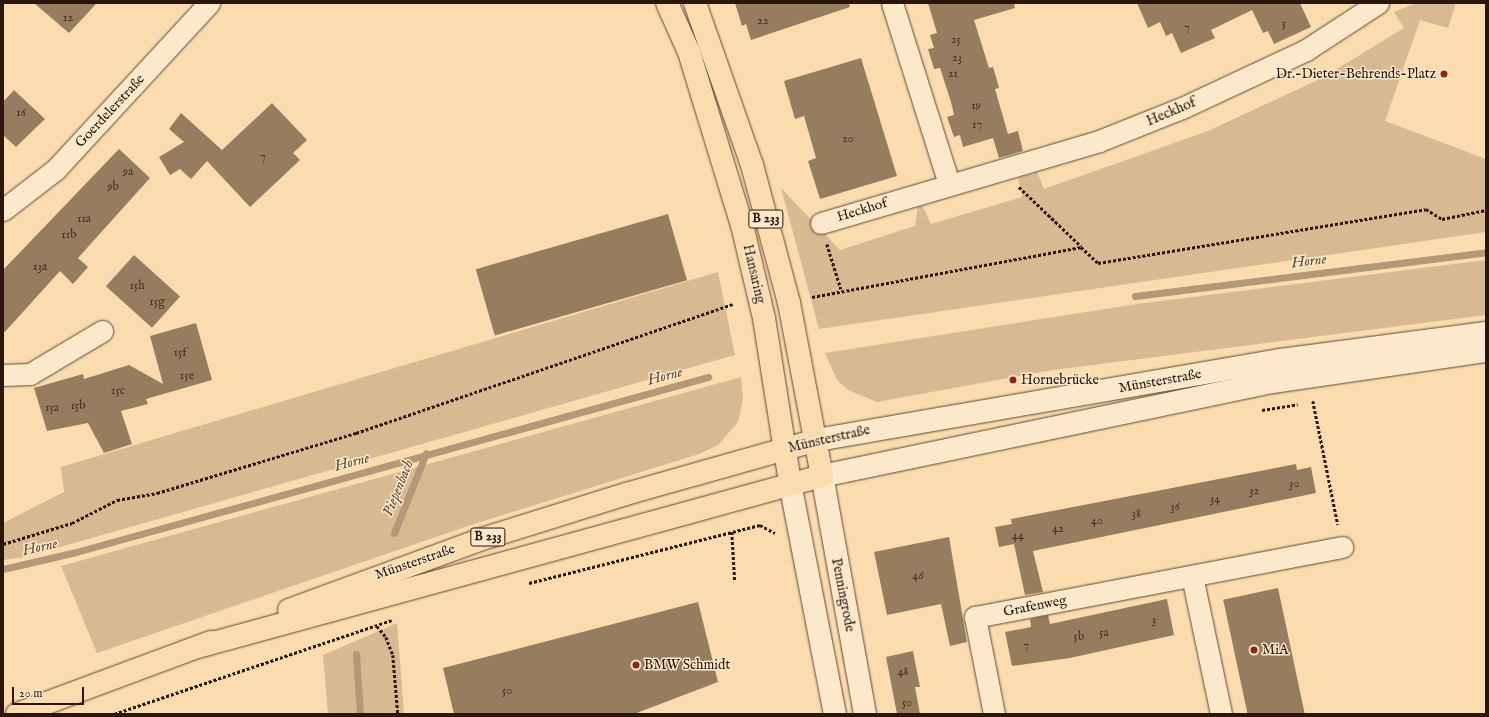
<!DOCTYPE html>
<meta charset="utf-8">
<style>
body{margin:0}
#map{position:relative;width:1489px;height:717px;overflow:hidden;background:#fadcae;font-family:"IM FELL English",serif}
div>[style]{position:absolute}
[style*='--x']{left:calc(var(--x)*1px);top:calc(var(--y)*1px);width:calc(var(--w)*1px);rotate:calc(var(--a)*1deg)}
.green>*{inset:0;background:#d7ba92}
.stream>*{height:7px;margin:-3.5px;padding:0 3.5px;transform-origin:3.5px;border-radius:3.5px;background:#b39977}
.building>*{inset:0;background:#967d60;transform-origin:0 0}
.path>*{height:2.5px;margin-top:-1.25px;transform-origin:0;background:repeating-linear-gradient(90deg,#2a160c 0 3px,transparent 0 5px)}
.roads{filter:drop-shadow(0 0 1px #5e4834) drop-shadow(0 0 1px #5e4834)}
.street>*{height:21px;margin:-10.5px;padding:0 10.5px;transform-origin:10.5px;border-radius:10.5px;background:#fce8ca}
.secondary>*{height:22px;margin:-11px;padding:0 11px;transform-origin:11px;border-radius:11px;background:#fce8ca}
.primary>*{height:22px;margin:-11px;padding:0 11px;transform-origin:11px;border-radius:11px;background:#fadcae}
.dots>*{width:11px;height:11px;translate:-50% -50%;box-sizing:border-box;border:2px solid #fce8ca;border-radius:50%}
span{translate:-50% -50%;white-space:nowrap;text-align:center;line-height:1.15;-webkit-text-stroke:3px #fce8ca;paint-order:stroke}
.number-label{font-size:12px;color:#453021}
.number-label span{-webkit-text-stroke-width:0}
.shield-label span{padding:1px 3px;background:#fce8ca;border:1px solid;border-radius:3px;-webkit-text-stroke-width:0}
.shield-label{font-size:13px;color:#2a160c;font-weight:700}
.poi-label{font-size:14px;color:#2a160c}
.right{translate:-100% -50%;text-align:right}
.left{translate:0 -50%;text-align:left}
.street-label{font-size:14px;color:#2a160c}
.water-label{font-size:15px;color:#614a37;font-style:italic}
.frame{position:absolute;inset:0;border:4px solid #2a160c;pointer-events:none}
.scale{position:absolute;left:12px;top:687px;width:72px;height:18px;box-sizing:border-box;border:2px solid #2a160c;border-top:0;padding-left:5px;font-size:12px;line-height:14px;white-space:nowrap;color:#2a160c;-webkit-text-stroke:3px #fce8ca;paint-order:stroke}
</style>
<div id="map">
<div class="green">
<i style="clip-path:polygon(1416px 3px,1456px 3px,1448px 28px,1420px 20px,1385px 121px,1486px 159px,1486px 232px,819px 329px,781px 188px,840px 250px,915px 226px,918px 206px,922px 205px,931px 224px,1022px 197px,1018px 178px,1037px 172px,1044px 189px,1208px 131px,1322px 78px,1404px 28px,1394px 12px)"></i>
<i style="clip-path:polygon(1486px 260px,1486px 315px,1053px 370px,877px 402px,848px 390px,837px 380px,825px 353px,1137px 304px)"></i>
<i style="clip-path:polygon(718px 272px,735px 355px,25px 557px,3px 560px,3px 523px,64px 492px,61px 467px)"></i>
<i style="clip-path:polygon(741px 377px,743px 399px,738px 422px,718px 445px,699px 454px,471px 525px,97px 653px,61px 566px)"></i>
<i style="clip-path:polygon(397px 623px,404px 714px,328px 714px,323px 655px)"></i>
</div>
<div class="stream">
<i style="--x:1135;--y:296;--w:354;--a:-7.1"></i>
<i style="--x:394;--y:533;--w:86;--a:-68.2"></i>
<i style="--x:3;--y:569;--w:75;--a:-13.1"></i>
<i style="--x:76;--y:552;--w:656;--a:-15.48"></i>
<i style="--x:356;--y:654;--w:60;--a:86.2"></i>
</div>
<div class="building">
<i style="clip-path:polygon(34px 3px,97px 3px,69px 33px)"></i>
<i style="clip-path:polygon(735px 3px,849px 3px,850px 7px,751px 40px,746px 24px,742px 26px)"></i>
<i style="clip-path:polygon(928px 3px,1014px 3px,1015px 8px,974px 20px,989px 68px,993px 67px,996px 77px,999px 88px,995px 89px,1008px 134px,1018px 131px,1023px 151px,999px 158px,993px 138px,963px 147px,960px 135px,954px 137px,947px 117px,954px 115px,951px 102px,940px 68px,934px 69px,928px 49px,934px 48px,930px 35px,937px 33px)"></i>
<i style="clip-path:polygon(1137px 3px,1300px 3px,1311px 27px,1274px 44px,1268px 31px,1263px 33px,1252px 10px,1211px 30px,1215px 38px,1181px 53px,1172px 33px,1166px 36px,1160px 22px,1148px 28px)"></i>
<i style="clip-path:polygon(861px 58px,897px 176px,820px 199px,808px 161px,816px 158px,804px 116px,795px 119px,784px 81px)"></i>
<i style="clip-path:polygon(14px 90px,45px 119px,16px 147px,3px 135px,3px 102px)"></i>
<i style="clip-path:polygon(272px 103px,307px 140px,293px 153px,300px 160px,250px 207px,207px 161px,191px 179px,180px 169px,170px 175px,159px 157px,184px 142px,169px 129px,181px 113px,222px 150px)"></i>
<i style="clip-path:polygon(119px 149px,150px 178px,78px 258px,88px 267px,73px 284px,60px 271px,3px 334px,3px 270px)"></i>
<i style="left:668px;top:214px;width:69px;height:200px;rotate:74deg"></i>
<i style="left:134px;top:255px;width:62px;height:42px;rotate:42deg"></i>
<i style="clip-path:polygon(196px 323px,212px 380px,146px 399px,148px 404px,121px 411px,132px 444px,104px 453px,88px 423px,47px 431px,34px 388px,83px 374px,84px 379px,129px 365px,163px 384px,150px 336px)"></i>
<i style="clip-path:polygon(1296px 464px,1297px 470px,1311px 467px,1316px 493px,1033px 551px,1043px 592px,1025px 595px,1014px 544px,999px 547px,995px 527px,1012px 524px,1011px 519px)"></i>
<i style="clip-path:polygon(949px 537px,967px 642px,950px 646px,941px 604px,887px 615px,874px 552px)"></i>
<i style="left:1278px;top:588px;width:129px;height:56px;rotate:78deg"></i>
<i style="clip-path:polygon(1167px 599px,1174px 635px,1070px 658px,1012px 666px,1005px 632px,1031px 627px,1030px 619px,1048px 615px,1050px 624px)"></i>
<i style="clip-path:polygon(698px 602px,718px 682px,634px 714px,454px 714px,443px 668px)"></i>
<i style="clip-path:polygon(913px 651px,920px 687px,915px 687px,920px 714px,897px 714px,886px 657px)"></i>
</div>
<div class="path">
<i style="--x:1019;--y:187;--w:86;--a:43.6"></i>
<i style="--x:827;--y:244;--w:47;--a:72.7"></i>
<i style="--x:812;--y:297;--w:274;--a:-10.5"></i>
<i style="--x:1081;--y:247;--w:23;--a:43"></i>
<i style="--x:1098;--y:263;--w:332;--a:-9.3"></i>
<i style="--x:1426;--y:209;--w:19;--a:32"></i>
<i style="--x:1442;--y:219;--w:45;--a:-11.6"></i>
<i style="--x:1313;--y:401;--w:126;--a:78.6"></i>
<i style="--x:1262;--y:410;--w:36;--a:-9"></i>
<i style="--x:732;--y:532;--w:50;--a:86.6"></i>
<i style="--x:3;--y:544;--w:72;--a:-16.9"></i>
<i style="--x:72;--y:523;--w:51;--a:-27.1"></i>
<i style="--x:117;--y:500;--w:41;--a:-9.9"></i>
<i style="--x:157;--y:493;--w:208;--a:-16.8"></i>
<i style="--x:356;--y:433;--w:398;--a:-18.9"></i>
<i style="--x:529;--y:583;--w:238;--a:-14.1"></i>
<i style="--x:760;--y:525;--w:17;--a:28"></i>
<i style="--x:377;--y:626;--w:14;--a:51"></i>
<i style="--x:386;--y:637;--w:19;--a:69"></i>
<i style="--x:393;--y:655;--w:59;--a:85.2"></i>
<i style="--x:114;--y:714;--w:293;--a:-18.7"></i>
</div>
<div class="roads">
<div class="street">
<i style="--x:892;--y:3;--w:190;--a:72.5"></i>
<i style="--x:3;--y:210;--w:67;--a:-37.7"></i>
<i style="--x:56;--y:169;--w:226;--a:-47.3"></i>
<i style="--x:821;--y:223;--w:290;--a:-16.4"></i>
<i style="--x:1099;--y:141;--w:89;--a:-21.7"></i>
<i style="--x:1182;--y:108;--w:137;--a:-25.1"></i>
<i style="--x:1306;--y:50;--w:86;--a:-33.1"></i>
<i style="--x:3;--y:375;--w:27;--a:-2"></i>
<i style="--x:30;--y:374;--w:84;--a:-30.8"></i>
<i style="--x:1192;--y:576;--w:141;--a:78.1"></i>
<i style="--x:994;--y:714;--w:99;--a:-101.1"></i>
<i style="--x:975;--y:617;--w:374;--a:-10.8"></i>
</div>
<div class="secondary">
<i style="--x:817;--y:440;--w:470;--a:-9.8"></i>
<i style="--x:1280;--y:360;--w:208;--a:-7.5"></i>
<i style="--x:790;--y:483;--w:235;--a:79"></i>
<i style="--x:865;--y:714;--w:242;--a:-100.2"></i>
<i style="--x:822;--y:476;--w:461;--a:-11.8"></i>
<i style="--x:1273;--y:382;--w:215;--a:-8.3"></i>
</div>
<div class="primary">
<i style="--x:667;--y:3;--w:54;--a:65.8"></i>
<i style="--x:689;--y:52;--w:181;--a:73"></i>
<i style="--x:742;--y:225;--w:96;--a:76.7"></i>
<i style="--x:764;--y:318;--w:167;--a:81"></i>
<i style="--x:289;--y:610;--w:202;--a:-20.2"></i>
<i style="--x:479;--y:540;--w:154;--a:-17.4"></i>
<i style="--x:626;--y:494;--w:198;--a:-15.8"></i>
<i style="--x:198;--y:647;--w:647;--a:-15.33"></i>
<i style="--x:822;--y:476;--w:176;--a:-100.8"></i>
<i style="--x:789;--y:303;--w:143;--a:-105"></i>
<i style="--x:752;--y:165;--w:172;--a:-109.4"></i>
<i style="--x:17;--y:714;--w:207;--a:-20.4"></i>
</div>
</div>
<div class="dots">
<i style="left:1444px;top:74px;background:#8f2418"></i>
<i style="left:1013px;top:380px;background:#8f2418"></i>
<i style="left:1254px;top:650px;background:#8f2418"></i>
<i style="left:636px;top:665px;background:#8f2418"></i>
</div>
<div class="number-label">
<span style="left:68px;top:18px">12</span>
<span style="left:763px;top:21px">22</span>
<span style="left:1284px;top:24px">5</span>
<span style="left:1187px;top:28px">7</span>
<span style="left:956px;top:40px">25</span>
<span style="left:957px;top:58px">23</span>
<span style="left:953px;top:74px">21</span>
<span style="left:976px;top:106px">19</span>
<span style="left:21px;top:113px">16</span>
<span style="left:977px;top:125px">17</span>
<span style="left:848px;top:139px">20</span>
<span style="left:263px;top:157px">7</span>
<span style="left:128px;top:172px">9a</span>
<span style="left:113px;top:187px">9b</span>
<span style="left:84px;top:219px">11a</span>
<span style="left:69px;top:235px">11b</span>
<span style="left:40px;top:267px">13a</span>
<span style="left:137px;top:286px">15h</span>
<span style="left:157px;top:302px">15g</span>
<span style="left:180px;top:353px">15f</span>
<span style="left:187px;top:376px">15e</span>
<span style="left:118px;top:391px">15c</span>
<span style="left:78px;top:406px">15b</span>
<span style="left:52px;top:408px">15a</span>
<span style="left:1294px;top:484px">30</span>
<span style="left:1254px;top:491px">32</span>
<span style="left:1215px;top:499px">34</span>
<span style="left:1175px;top:507px">36</span>
<span style="left:1136px;top:514px">38</span>
<span style="left:1097px;top:521px">40</span>
<span style="left:1058px;top:529px">42</span>
<span style="left:1018px;top:536px">44</span>
<span style="left:918px;top:576px">46</span>
<span style="left:1154px;top:620px">3</span>
<span style="left:1104px;top:633px">5a</span>
<span style="left:1079px;top:637px">5b</span>
<span style="left:1026px;top:646px">7</span>
<span style="left:903px;top:672px">48</span>
<span style="left:507px;top:691px">50</span>
<span style="left:907px;top:703px">50</span>
</div>
<div class="shield-label">
<span style="left:766px;top:219px">B 233</span>
<span style="left:488px;top:537px">B 233</span>
</div>
<div class="poi-label">
<span class="right" style="left:1436px;top:74px">Dr.-Dieter-Behrends-Platz</span>
<span class="left" style="left:1021px;top:380px">Hornebrücke</span>
<span class="left" style="left:1262px;top:650px">MiA</span>
<span class="left" style="left:644px;top:665px">BMW Schmidt</span>
</div>
<div class="street-label">
<span style="left:110px;top:111px;rotate:-47deg">Goerdelerstraße</span>
<span style="left:1171px;top:112px;rotate:-23deg">Heckhof</span>
<span style="left:862px;top:210px;rotate:-17deg">Heckhof</span>
<span style="left:754px;top:274px;rotate:77deg">Hansaring</span>
<span style="left:1160px;top:381px;rotate:-10deg">Münsterstraße</span>
<span style="left:829px;top:439px;rotate:-13deg">Münsterstraße</span>
<span style="left:415px;top:562px;rotate:-19deg">Münsterstraße</span>
<span style="left:843px;top:595px;rotate:79deg">Penningrode</span>
<span style="left:1035px;top:606px;rotate:-11deg">Grafenweg</span>
</div>
<div class="water-label">
<span style="left:1309px;top:261px;rotate:-7deg">Horne</span>
<span style="left:665px;top:376px;rotate:-15deg">Horne</span>
<span style="left:352px;top:462px;rotate:-15deg">Horne</span>
<span style="left:398px;top:488px;rotate:-68deg">Piepenbach</span>
<span style="left:40px;top:547px;rotate:-13deg">Horne</span>
</div>
<div class="frame"></div>
<div class="scale">20 m</div>
</div>
